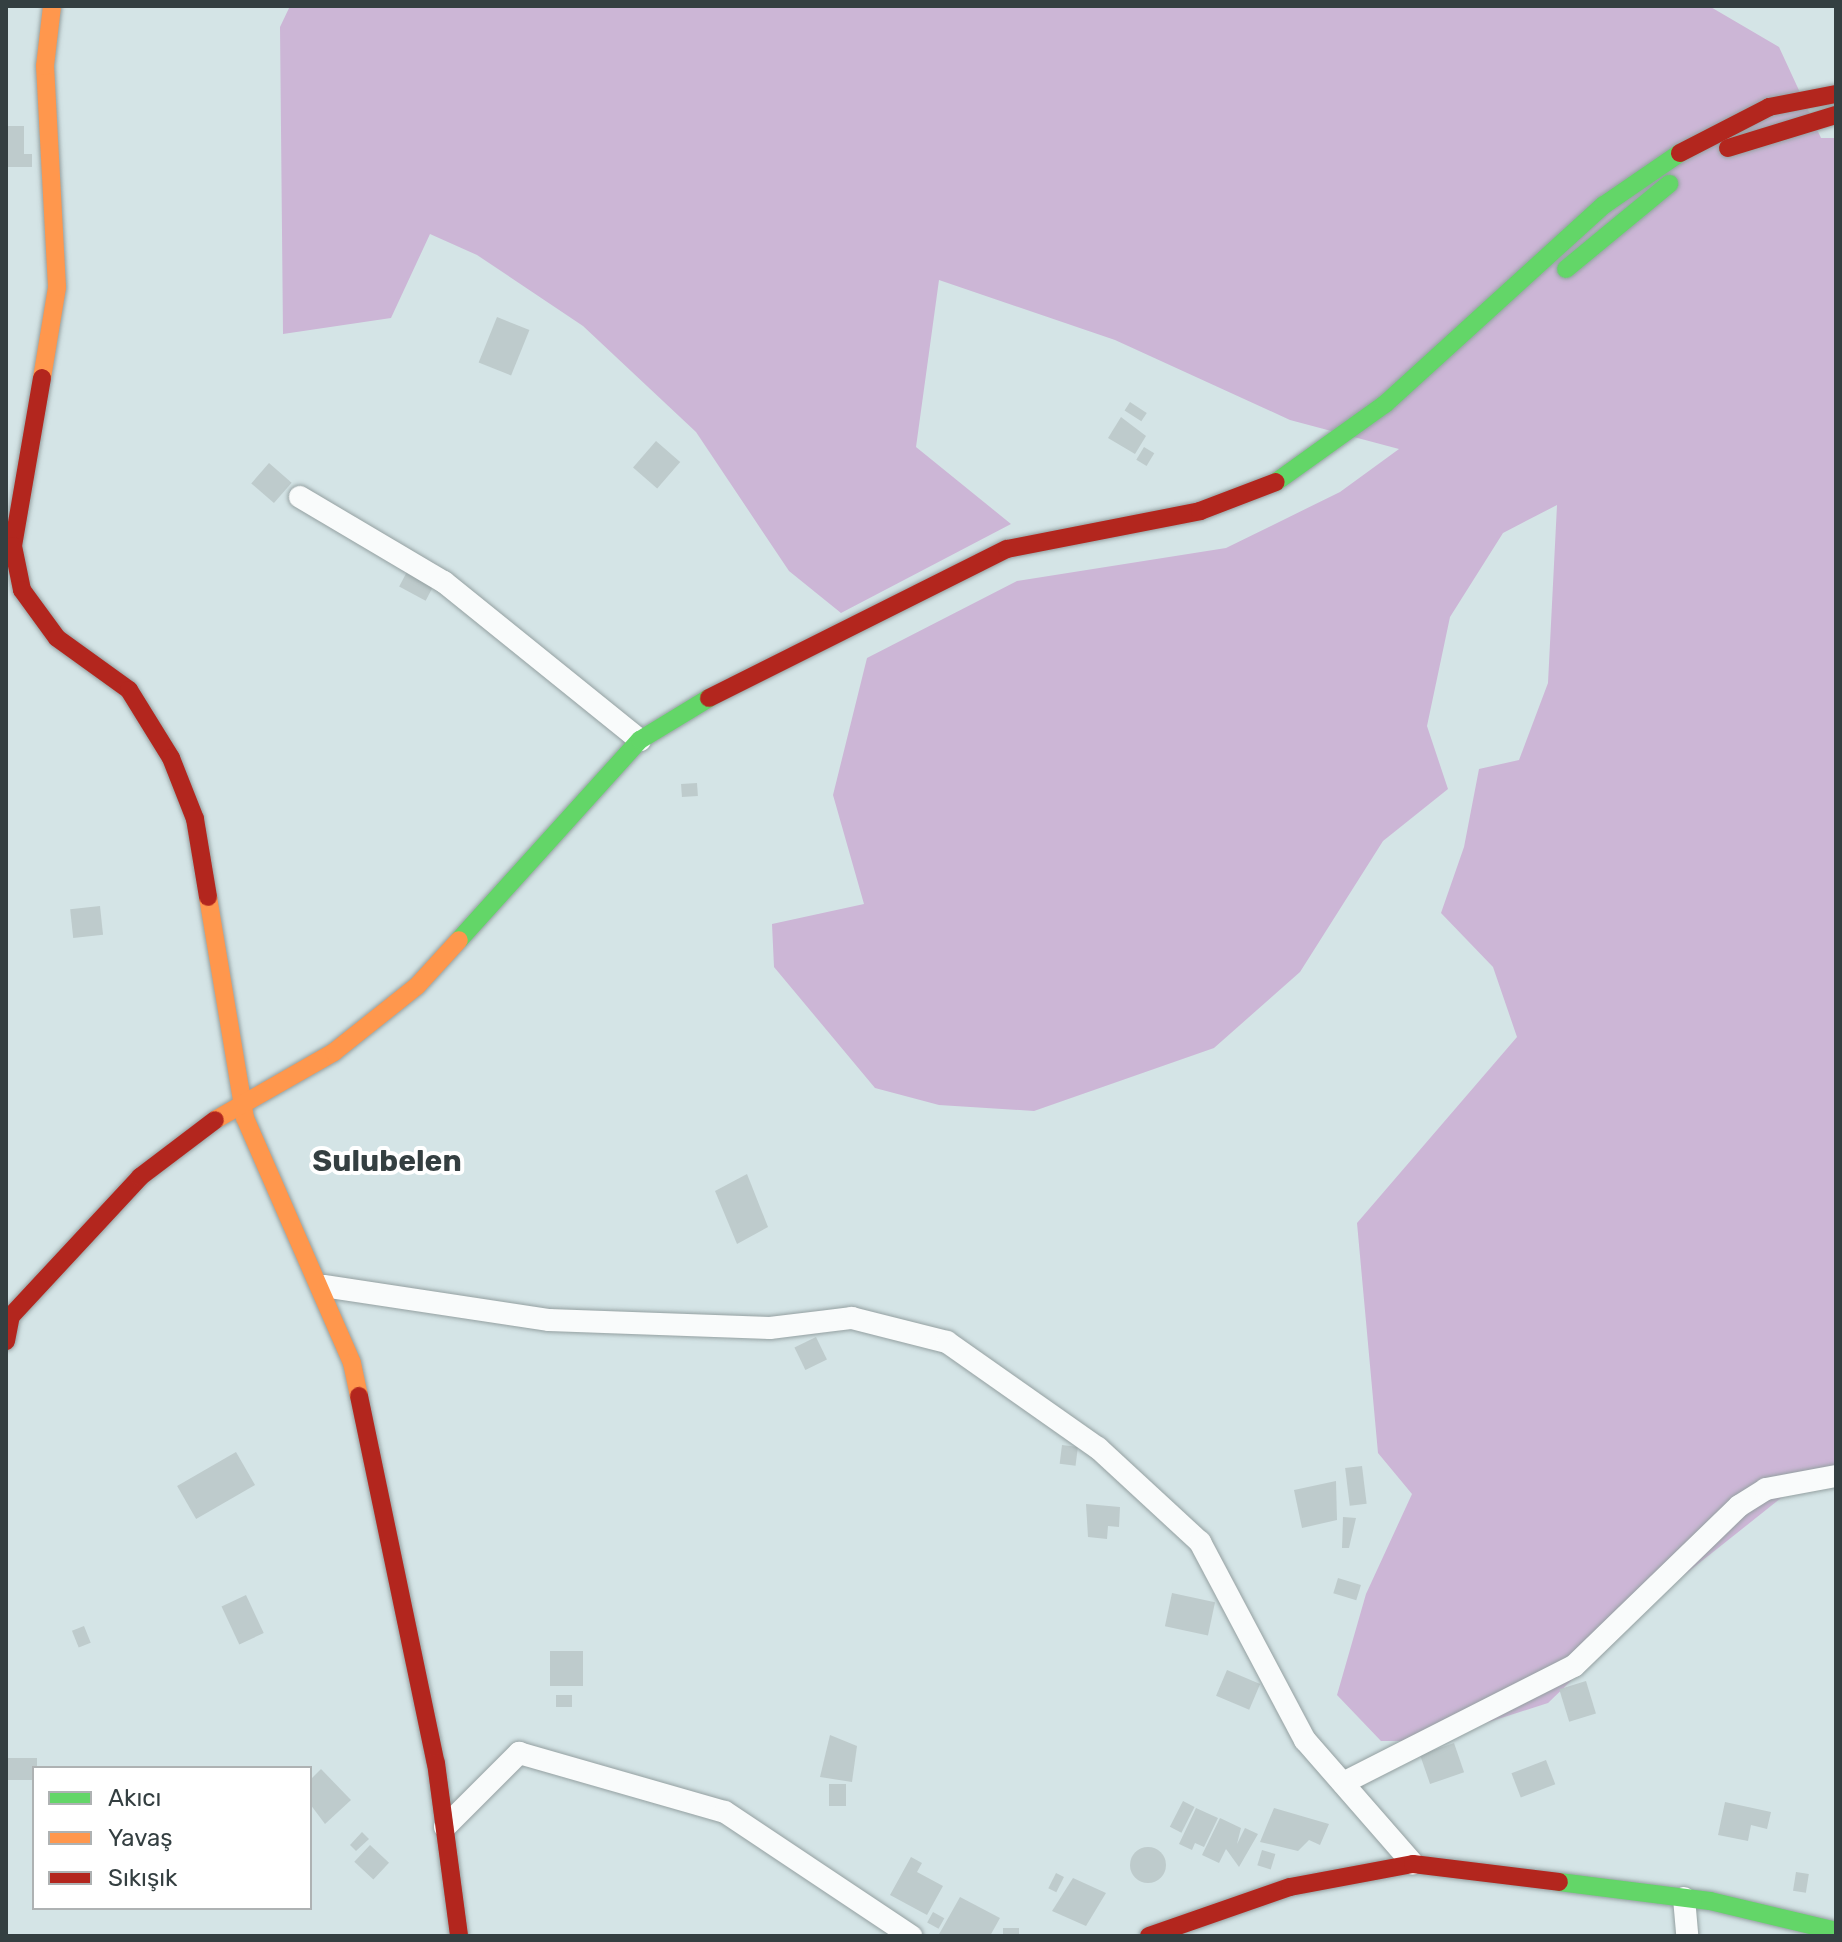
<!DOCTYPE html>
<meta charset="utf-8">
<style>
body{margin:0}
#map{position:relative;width:1842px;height:1942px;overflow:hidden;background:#d4e4e6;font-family:Rubik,sans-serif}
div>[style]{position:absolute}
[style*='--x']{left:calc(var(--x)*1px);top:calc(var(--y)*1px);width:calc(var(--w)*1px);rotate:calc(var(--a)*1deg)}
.forest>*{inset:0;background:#ccb6d6}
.building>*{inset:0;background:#becbcc;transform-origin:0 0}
.round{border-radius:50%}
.roads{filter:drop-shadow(0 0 2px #94a0a1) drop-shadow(0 0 2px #94a0a1)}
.street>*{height:22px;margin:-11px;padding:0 11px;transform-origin:11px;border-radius:11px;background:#f9fbfb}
.fast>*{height:18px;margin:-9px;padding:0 9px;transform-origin:9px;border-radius:9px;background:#63d668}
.slow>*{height:18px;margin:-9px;padding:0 9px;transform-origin:9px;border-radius:9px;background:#ff974d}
.jam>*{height:18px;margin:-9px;padding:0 9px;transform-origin:9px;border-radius:9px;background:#b3261e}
span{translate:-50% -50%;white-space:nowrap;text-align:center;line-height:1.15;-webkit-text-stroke:8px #fff;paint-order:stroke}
.neighbourhood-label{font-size:30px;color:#343f41;font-weight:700}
.frame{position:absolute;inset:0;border:8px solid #343f41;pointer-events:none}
.legend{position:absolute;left:32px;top:1766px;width:280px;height:144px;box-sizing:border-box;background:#fff;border:2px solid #aeb2b3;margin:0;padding:10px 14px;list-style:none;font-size:24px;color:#343f41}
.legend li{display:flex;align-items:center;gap:16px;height:40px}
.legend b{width:40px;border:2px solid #aeb2b3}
</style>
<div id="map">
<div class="forest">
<i style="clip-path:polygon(290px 6px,1709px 6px,1779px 47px,1821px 138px,1836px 138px,1836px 1471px,1805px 1479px,1664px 1591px,1548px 1703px,1430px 1741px,1381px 1741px,1337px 1695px,1366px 1594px,1412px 1494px,1378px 1453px,1357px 1223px,1517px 1037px,1493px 967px,1441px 913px,1464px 847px,1479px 769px,1519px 760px,1548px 683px,1557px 505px,1503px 533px,1450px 617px,1427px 726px,1448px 789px,1383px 841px,1300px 972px,1214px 1048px,1034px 1111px,939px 1105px,875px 1088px,774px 967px,772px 924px,864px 904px,833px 795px,867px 658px,1017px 581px,1226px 548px,1340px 492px,1399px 449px,1290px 420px,1115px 340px,939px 280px,916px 447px,1011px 524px,841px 613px,789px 571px,696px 432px,583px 326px,477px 255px,430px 234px,391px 318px,283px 334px,280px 27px)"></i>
</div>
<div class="building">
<i style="clip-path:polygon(6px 126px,24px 126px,24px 154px,32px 154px,32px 167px,6px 167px)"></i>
<i style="left:497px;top:317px;width:35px;height:49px;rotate:22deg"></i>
<i style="left:1130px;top:402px;width:20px;height:10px;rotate:33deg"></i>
<i style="clip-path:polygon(1121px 417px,1146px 436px,1135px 454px,1108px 438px)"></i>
<i style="left:656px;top:441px;width:32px;height:35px;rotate:41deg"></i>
<i style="left:1144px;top:447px;width:12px;height:15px;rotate:31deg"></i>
<i style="left:269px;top:463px;width:30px;height:27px;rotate:41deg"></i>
<i style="left:409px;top:568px;width:30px;height:21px;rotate:28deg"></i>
<i style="left:697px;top:783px;width:13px;height:16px;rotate:86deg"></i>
<i style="left:100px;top:906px;width:29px;height:30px;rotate:84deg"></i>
<i style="clip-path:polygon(747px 1174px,768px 1227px,737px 1244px,715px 1191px)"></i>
<i style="left:816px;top:1337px;width:25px;height:24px;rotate:64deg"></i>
<i style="left:1062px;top:1445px;width:16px;height:19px;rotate:7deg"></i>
<i style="left:236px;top:1452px;width:38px;height:68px;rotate:60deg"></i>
<i style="left:1362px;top:1466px;width:38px;height:17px;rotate:83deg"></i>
<i style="clip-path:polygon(1336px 1481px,1337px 1520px,1302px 1528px,1294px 1490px)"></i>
<i style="clip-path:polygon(1086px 1504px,1120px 1507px,1119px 1527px,1108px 1526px,1107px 1539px,1088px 1537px)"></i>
<i style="clip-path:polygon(1343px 1517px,1356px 1518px,1349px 1548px,1342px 1548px)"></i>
<i style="left:1338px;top:1578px;width:24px;height:16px;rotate:17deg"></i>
<i style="left:1172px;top:1593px;width:44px;height:34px;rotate:12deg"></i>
<i style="left:246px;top:1595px;width:42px;height:27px;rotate:65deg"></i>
<i style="left:84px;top:1626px;width:18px;height:13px;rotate:68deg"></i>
<i style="left:550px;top:1651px;width:33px;height:35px"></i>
<i style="left:1227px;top:1670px;width:36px;height:28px;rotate:23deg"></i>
<i style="left:1586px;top:1681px;width:34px;height:28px;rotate:73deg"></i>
<i style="left:556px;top:1695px;width:16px;height:12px"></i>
<i style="clip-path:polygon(830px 1735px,857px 1746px,852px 1782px,820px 1777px)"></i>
<i style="left:1454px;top:1743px;width:31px;height:36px;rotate:71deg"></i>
<i style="left:6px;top:1758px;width:31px;height:22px"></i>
<i style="left:1546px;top:1760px;width:26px;height:37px;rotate:69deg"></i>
<i style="clip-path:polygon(321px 1769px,351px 1800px,325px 1824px,310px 1804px,310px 1780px)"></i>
<i style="left:829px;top:1784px;width:17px;height:22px"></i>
<i style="left:1183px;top:1801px;width:13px;height:29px;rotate:27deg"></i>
<i style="clip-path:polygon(1725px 1802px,1771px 1812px,1767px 1829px,1751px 1825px,1748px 1841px,1718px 1835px)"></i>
<i style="clip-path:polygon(1196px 1808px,1218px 1818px,1204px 1847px,1195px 1843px,1192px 1850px,1179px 1844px)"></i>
<i style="clip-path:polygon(1274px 1808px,1329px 1824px,1320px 1845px,1309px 1840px,1298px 1851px,1260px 1842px)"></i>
<i style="clip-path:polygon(1220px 1818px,1241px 1828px,1237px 1844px,1245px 1828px,1258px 1834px,1239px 1867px,1226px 1849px,1219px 1863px,1202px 1855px)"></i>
<i style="clip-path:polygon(362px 1832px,369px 1839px,356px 1851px,350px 1845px)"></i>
<i style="left:370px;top:1845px;width:26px;height:23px;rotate:43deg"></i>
<i class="round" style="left:1130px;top:1847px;width:36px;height:36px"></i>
<i style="left:1262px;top:1850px;width:14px;height:16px;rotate:17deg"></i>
<i style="clip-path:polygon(911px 1857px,922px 1863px,917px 1872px,943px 1886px,927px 1915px,890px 1895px)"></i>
<i style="left:1796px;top:1872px;width:13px;height:19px;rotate:9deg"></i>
<i style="left:1056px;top:1873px;width:9px;height:17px;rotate:27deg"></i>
<i style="clip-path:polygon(1073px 1878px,1106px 1893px,1086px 1926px,1052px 1911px)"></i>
<i style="clip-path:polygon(960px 1897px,1000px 1918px,990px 1936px,938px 1936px)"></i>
<i style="left:933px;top:1912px;width:13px;height:12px;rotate:29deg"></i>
<i style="left:1003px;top:1928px;width:16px;height:8px"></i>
</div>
<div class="roads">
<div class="street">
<i style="--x:300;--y:497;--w:167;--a:30.6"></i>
<i style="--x:444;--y:582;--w:252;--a:38.9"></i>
<i style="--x:324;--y:1286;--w:228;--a:8.6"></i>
<i style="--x:549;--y:1320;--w:221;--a:2.1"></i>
<i style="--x:770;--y:1328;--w:83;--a:-7"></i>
<i style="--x:852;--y:1318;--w:98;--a:14.2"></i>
<i style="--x:947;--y:1342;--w:184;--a:35.1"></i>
<i style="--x:1098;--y:1448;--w:139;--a:42.7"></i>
<i style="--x:1200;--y:1542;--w:224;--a:62.1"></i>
<i style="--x:1305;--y:1740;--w:164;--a:48.9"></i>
<i style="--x:1343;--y:1783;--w:259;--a:-26.9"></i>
<i style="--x:1574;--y:1666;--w:230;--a:-44.1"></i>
<i style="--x:1739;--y:1506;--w:32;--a:-32"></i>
<i style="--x:1766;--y:1489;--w:71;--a:-10.5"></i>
<i style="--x:445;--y:1827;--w:105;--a:-45"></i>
<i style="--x:519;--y:1753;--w:214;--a:16"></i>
<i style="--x:725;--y:1812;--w:224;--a:33.7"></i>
<i style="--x:1684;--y:1898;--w:38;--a:85"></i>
</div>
<div class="fast">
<i style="--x:1566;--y:269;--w:134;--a:-39.5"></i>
<i style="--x:1276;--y:482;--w:134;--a:-35.6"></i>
<i style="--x:1385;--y:404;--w:296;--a:-42.3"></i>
<i style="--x:1604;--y:205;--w:92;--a:-34.4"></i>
<i style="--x:459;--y:940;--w:270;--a:-47.9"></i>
<i style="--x:640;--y:740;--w:81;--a:-31.3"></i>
<i style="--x:1559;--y:1882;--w:152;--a:7.2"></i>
<i style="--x:1710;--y:1901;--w:130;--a:13.4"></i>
</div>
<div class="slow">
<i style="--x:42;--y:378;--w:92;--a:-80.6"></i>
<i style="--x:57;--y:287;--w:221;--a:-93.1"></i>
<i style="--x:45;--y:66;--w:60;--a:-83.3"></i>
<i style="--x:208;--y:897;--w:224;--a:80.5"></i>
<i style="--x:245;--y:1118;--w:267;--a:66.4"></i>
<i style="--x:352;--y:1363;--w:34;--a:78"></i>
<i style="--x:215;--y:1120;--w:137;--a:-29.7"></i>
<i style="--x:334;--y:1052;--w:106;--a:-38.5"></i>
<i style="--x:417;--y:986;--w:62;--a:-47.6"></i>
</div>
<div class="jam">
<i style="--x:1728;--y:148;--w:113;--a:-17"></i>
<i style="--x:1680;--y:153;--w:100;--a:-27.3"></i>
<i style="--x:1769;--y:107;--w:68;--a:-11"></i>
<i style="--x:42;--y:378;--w:170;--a:99.8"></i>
<i style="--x:13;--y:546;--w:45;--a:78.4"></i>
<i style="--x:22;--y:590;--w:59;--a:53.9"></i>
<i style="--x:57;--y:638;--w:89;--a:35.8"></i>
<i style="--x:129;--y:690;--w:80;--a:58.3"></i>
<i style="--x:171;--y:758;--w:66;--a:68.5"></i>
<i style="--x:195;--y:819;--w:79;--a:80.5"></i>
<i style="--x:709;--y:698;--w:333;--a:-26.6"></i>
<i style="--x:1007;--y:549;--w:197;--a:-11.1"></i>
<i style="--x:1200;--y:511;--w:81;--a:-20.9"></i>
<i style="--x:6;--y:1341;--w:25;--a:-79"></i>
<i style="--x:11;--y:1316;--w:190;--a:-47.1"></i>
<i style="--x:140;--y:1177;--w:94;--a:-37.2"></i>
<i style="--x:359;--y:1396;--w:375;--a:78.2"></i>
<i style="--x:436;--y:1763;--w:175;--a:82.4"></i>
<i style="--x:1149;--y:1936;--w:149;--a:-19.2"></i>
<i style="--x:1290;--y:1887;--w:125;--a:-10.6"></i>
<i style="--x:1413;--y:1864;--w:147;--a:7"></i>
</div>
</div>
<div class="neighbourhood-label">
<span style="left:387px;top:1161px">Sulubelen</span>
</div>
<div class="frame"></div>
<ul class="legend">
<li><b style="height:10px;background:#63d668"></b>Akıcı</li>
<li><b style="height:10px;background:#ff974d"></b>Yavaş</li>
<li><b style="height:10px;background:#b3261e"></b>Sıkışık</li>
</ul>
</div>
